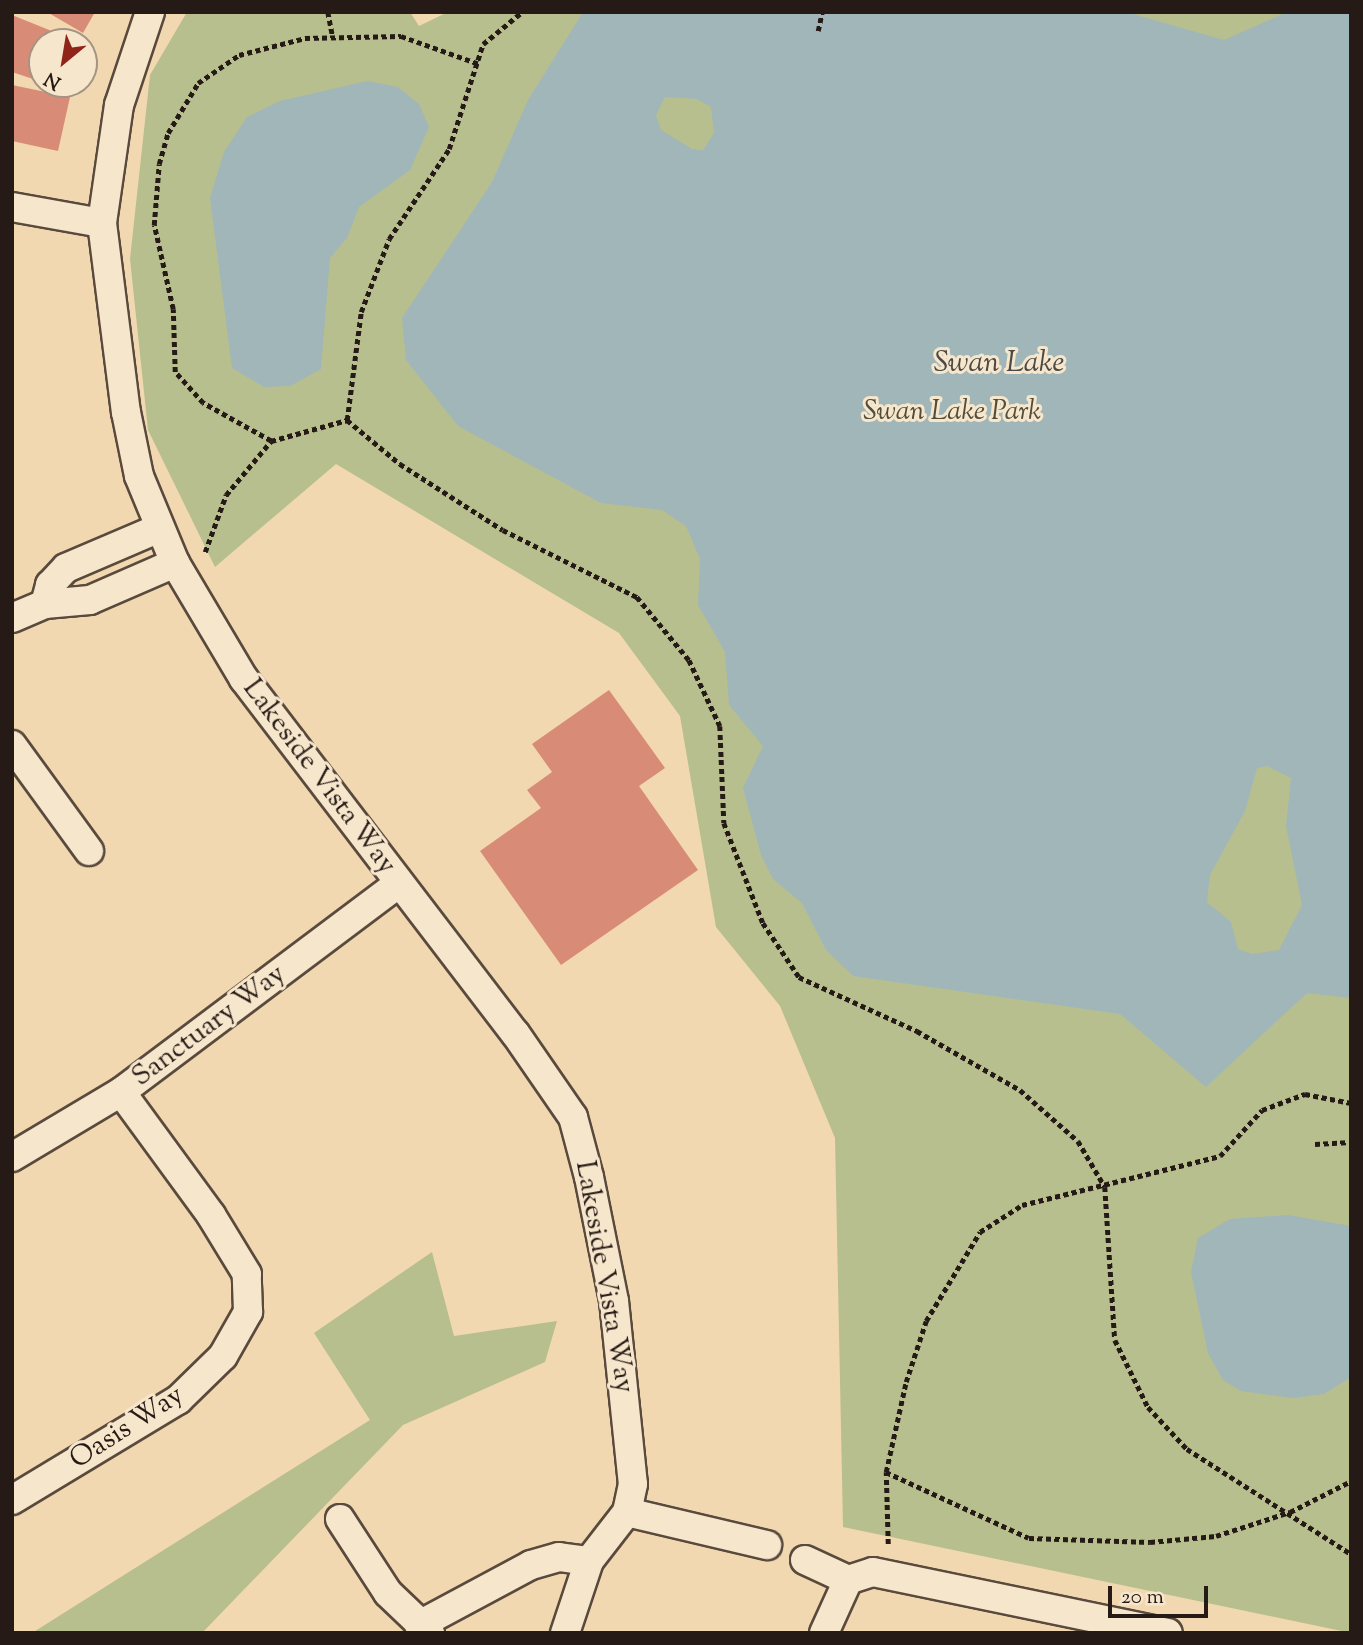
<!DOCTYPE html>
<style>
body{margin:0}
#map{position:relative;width:1363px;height:1645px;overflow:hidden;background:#f1d8b1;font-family:"Sorts Mill Goudy",serif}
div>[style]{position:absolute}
.green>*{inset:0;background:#b7bf8e}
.water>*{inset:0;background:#a1b6b8}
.building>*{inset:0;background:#d88c78}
.path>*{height:4.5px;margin-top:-2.25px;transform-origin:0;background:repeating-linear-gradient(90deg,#261a16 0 5px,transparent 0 8.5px)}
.roads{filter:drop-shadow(2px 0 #594a3d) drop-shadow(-2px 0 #594a3d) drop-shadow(0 2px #594a3d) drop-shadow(0 -2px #594a3d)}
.street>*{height:28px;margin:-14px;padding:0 14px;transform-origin:14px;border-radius:14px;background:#f6e6cc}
span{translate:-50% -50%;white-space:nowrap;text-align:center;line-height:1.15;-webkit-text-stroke:6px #f6e6cc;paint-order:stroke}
.park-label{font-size:28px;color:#524c3a;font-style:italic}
.street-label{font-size:28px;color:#261a16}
.water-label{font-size:30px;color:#4b4947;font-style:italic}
.frame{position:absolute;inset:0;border:14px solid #261a16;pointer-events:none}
.north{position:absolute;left:28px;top:28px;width:70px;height:70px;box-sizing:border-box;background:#f6e6cc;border:2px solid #a39483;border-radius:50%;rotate:210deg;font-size:19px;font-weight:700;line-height:28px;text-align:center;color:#261a16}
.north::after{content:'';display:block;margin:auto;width:24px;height:32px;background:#8f2418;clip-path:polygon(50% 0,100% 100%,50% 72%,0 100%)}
.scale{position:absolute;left:1108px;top:1586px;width:100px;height:32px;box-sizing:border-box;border:4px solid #261a16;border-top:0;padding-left:9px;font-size:21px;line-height:24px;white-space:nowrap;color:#261a16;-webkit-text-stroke:5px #f6e6cc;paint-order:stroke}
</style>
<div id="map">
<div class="green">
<div style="clip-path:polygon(187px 12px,410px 12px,419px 26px,448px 12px,1351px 12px,1351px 1633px,843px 1527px,835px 1138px,780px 1006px,716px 927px,680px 716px,619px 633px,336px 464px,215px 567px,148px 430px,130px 259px,150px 75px)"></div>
<div style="clip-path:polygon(432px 1252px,454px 1336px,557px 1321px,545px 1362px,403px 1425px,202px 1633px,32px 1633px,370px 1420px,314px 1333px)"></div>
</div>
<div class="water">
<div style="clip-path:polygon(evenodd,583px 12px,1126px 12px,1224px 40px,1287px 12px,1351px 12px,1351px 998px,1307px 993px,1206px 1087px,1120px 1014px,853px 976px,826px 950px,802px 903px,773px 879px,761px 855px,743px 788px,763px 746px,729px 705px,725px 652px,698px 605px,700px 559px,686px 526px,662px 510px,601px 503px,458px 426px,406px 360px,402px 318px,492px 182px,528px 100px,583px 12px,665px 97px,697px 99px,711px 107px,714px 133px,703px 150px,692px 149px,661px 130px,656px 115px,665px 97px,583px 12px,1267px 766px,1291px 778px,1286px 826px,1302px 905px,1279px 950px,1252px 954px,1238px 949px,1231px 922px,1207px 902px,1210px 875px,1245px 811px,1257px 768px,1267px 766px)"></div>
<div style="clip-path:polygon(367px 81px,398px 87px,419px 104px,429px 127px,410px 170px,359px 207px,347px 238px,330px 258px,321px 369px,290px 386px,264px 387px,232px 368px,210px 198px,224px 152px,247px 117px,280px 101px)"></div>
<div style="clip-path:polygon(1288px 1215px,1351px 1226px,1351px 1377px,1324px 1394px,1293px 1398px,1241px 1391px,1223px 1380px,1208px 1353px,1191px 1272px,1198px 1238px,1230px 1219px)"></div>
</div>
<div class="building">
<div style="clip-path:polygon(47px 12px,95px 12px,83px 33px)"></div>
<div style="clip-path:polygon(12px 15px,79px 42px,42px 42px,42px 82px,12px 72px)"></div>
<div style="clip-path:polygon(12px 85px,70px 97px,58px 151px,12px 141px)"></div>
<div style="clip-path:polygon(609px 690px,665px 768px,639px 786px,698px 870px,561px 965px,480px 851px,541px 808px,527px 790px,552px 772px,532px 744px)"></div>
</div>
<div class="path">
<div style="left:328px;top:12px;width:25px;rotate:79deg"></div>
<div style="left:818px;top:31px;width:19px;rotate:-78deg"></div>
<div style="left:347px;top:420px;width:109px;rotate:-82.6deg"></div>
<div style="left:361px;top:312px;width:78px;rotate:-69deg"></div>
<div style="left:389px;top:239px;width:108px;rotate:-56.3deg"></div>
<div style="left:449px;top:149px;width:110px;rotate:-72.1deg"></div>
<div style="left:483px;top:44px;width:50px;rotate:-39.4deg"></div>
<div style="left:271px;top:441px;width:78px;rotate:-150.8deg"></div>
<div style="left:203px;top:403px;width:42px;rotate:-132.1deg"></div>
<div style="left:175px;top:372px;width:63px;rotate:-91.8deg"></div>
<div style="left:173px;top:309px;width:86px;rotate:-102.7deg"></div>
<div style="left:154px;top:225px;width:61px;rotate:-85.3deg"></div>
<div style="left:159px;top:164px;width:32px;rotate:-74deg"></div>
<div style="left:168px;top:133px;width:58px;rotate:-59deg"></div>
<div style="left:198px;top:83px;width:50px;rotate:-34.3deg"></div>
<div style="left:239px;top:55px;width:68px;rotate:-14.4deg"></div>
<div style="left:305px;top:38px;width:96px;rotate:-1.2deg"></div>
<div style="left:401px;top:36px;width:83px;rotate:19.7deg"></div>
<div style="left:205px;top:552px;width:61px;rotate:-69.8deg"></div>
<div style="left:226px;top:495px;width:70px;rotate:-50.2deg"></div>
<div style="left:271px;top:441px;width:79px;rotate:-15.4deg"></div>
<div style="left:347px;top:420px;width:69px;rotate:39.7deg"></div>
<div style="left:400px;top:464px;width:122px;rotate:32.7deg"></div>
<div style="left:503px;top:530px;width:150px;rotate:26.6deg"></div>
<div style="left:637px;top:597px;width:82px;rotate:50.5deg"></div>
<div style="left:689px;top:660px;width:73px;rotate:64.8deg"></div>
<div style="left:720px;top:726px;width:97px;rotate:87.6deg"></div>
<div style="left:724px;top:823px;width:107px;rotate:68.7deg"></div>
<div style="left:763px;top:923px;width:65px;rotate:56.3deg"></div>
<div style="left:799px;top:977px;width:130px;rotate:24.6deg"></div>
<div style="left:917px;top:1031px;width:119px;rotate:29.8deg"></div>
<div style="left:1020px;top:1090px;width:77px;rotate:41.3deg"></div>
<div style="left:1078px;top:1141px;width:53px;rotate:59.6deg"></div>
<div style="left:1105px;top:1187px;width:153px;rotate:86.3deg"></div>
<div style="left:1115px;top:1340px;width:75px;rotate:63.8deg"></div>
<div style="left:1148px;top:1407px;width:57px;rotate:47.1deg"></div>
<div style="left:1187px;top:1449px;width:195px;rotate:32.6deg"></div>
<div style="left:1315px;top:1144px;width:36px;rotate:-3deg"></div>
<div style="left:886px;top:1472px;width:157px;rotate:24.8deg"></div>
<div style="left:1029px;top:1538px;width:121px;rotate:1.9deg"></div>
<div style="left:1150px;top:1542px;width:66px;rotate:-5.2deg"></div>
<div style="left:1216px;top:1536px;width:78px;rotate:-18deg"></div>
<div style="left:1290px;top:1512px;width:68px;rotate:-26.9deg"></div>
<div style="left:888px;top:1544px;width:72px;rotate:-91.6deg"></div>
<div style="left:886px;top:1472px;width:92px;rotate:-77.5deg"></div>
<div style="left:906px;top:1382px;width:64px;rotate:-71.8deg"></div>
<div style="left:926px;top:1321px;width:104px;rotate:-58.8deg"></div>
<div style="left:980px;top:1232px;width:50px;rotate:-32.7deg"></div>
<div style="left:1022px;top:1205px;width:204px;rotate:-13.9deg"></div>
<div style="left:1220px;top:1156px;width:62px;rotate:-47.6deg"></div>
<div style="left:1262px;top:1110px;width:46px;rotate:-20.4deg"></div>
<div style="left:1305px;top:1094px;width:47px;rotate:11.1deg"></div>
</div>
<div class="roads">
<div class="street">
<div style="left:150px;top:12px;width:98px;rotate:108.4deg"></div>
<div style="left:119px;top:105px;width:119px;rotate:98.2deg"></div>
<div style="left:102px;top:223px;width:191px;rotate:82.8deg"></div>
<div style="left:126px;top:412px;width:65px;rotate:78.5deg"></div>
<div style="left:139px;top:476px;width:94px;rotate:67.5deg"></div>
<div style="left:175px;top:563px;width:135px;rotate:59.3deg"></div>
<div style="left:244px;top:679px;width:446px;rotate:52.6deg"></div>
<div style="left:515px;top:1033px;width:102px;rotate:55.4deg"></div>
<div style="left:573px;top:1117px;width:62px;rotate:75.1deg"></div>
<div style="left:589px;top:1177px;width:126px;rotate:78.6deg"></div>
<div style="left:614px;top:1301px;width:184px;rotate:84.1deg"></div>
<div style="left:633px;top:1484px;width:29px;rotate:102deg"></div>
<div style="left:627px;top:1512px;width:62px;rotate:127.8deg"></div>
<div style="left:589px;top:1561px;width:76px;rotate:108.4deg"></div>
<div style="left:12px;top:207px;width:91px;rotate:10.1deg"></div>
<div style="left:45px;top:604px;width:20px;rotate:-75deg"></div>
<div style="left:50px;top:585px;width:23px;rotate:-47deg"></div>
<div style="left:66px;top:568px;width:102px;rotate:-23.1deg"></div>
<div style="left:12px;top:618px;width:36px;rotate:-23deg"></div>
<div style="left:45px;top:604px;width:45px;rotate:-5.1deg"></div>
<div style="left:90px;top:600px;width:93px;rotate:-23.5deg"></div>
<div style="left:12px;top:745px;width:131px;rotate:54deg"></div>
<div style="left:12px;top:1157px;width:127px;rotate:-30.8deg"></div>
<div style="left:121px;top:1092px;width:348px;rotate:-36.9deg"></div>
<div style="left:12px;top:1500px;width:194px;rotate:-31.1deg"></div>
<div style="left:178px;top:1400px;width:63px;rotate:-44.4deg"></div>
<div style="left:223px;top:1356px;width:51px;rotate:-60.4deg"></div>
<div style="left:248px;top:1312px;width:38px;rotate:-92deg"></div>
<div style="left:247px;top:1274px;width:69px;rotate:-121.4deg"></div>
<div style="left:211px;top:1215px;width:152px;rotate:-126.2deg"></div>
<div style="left:627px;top:1512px;width:144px;rotate:13.3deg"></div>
<div style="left:340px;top:1519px;width:88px;rotate:57deg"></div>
<div style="left:388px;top:1593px;width:58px;rotate:43.6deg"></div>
<div style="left:805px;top:1560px;width:47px;rotate:24.9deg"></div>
<div style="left:848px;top:1580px;width:26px;rotate:-18deg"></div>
<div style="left:873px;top:1572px;width:301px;rotate:11.7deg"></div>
<div style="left:419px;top:1625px;width:127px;rotate:-28.2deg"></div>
<div style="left:531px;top:1565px;width:29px;rotate:-16deg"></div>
<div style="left:559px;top:1557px;width:30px;rotate:8deg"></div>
<div style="left:824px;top:1633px;width:58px;rotate:-65.6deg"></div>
</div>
</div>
<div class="park-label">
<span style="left:952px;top:412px">Swan Lake Park</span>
</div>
<div class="street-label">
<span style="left:319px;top:777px;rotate:53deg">Lakeside Vista Way</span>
<span style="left:209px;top:1026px;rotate:-37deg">Sanctuary Way</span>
<span style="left:604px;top:1277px;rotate:80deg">Lakeside Vista Way</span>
<span style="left:127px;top:1428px;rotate:-33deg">Oasis Way</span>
</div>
<div class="water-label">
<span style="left:999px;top:364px">Swan Lake</span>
</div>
<div class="frame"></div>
<div class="north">N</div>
<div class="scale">20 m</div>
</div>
